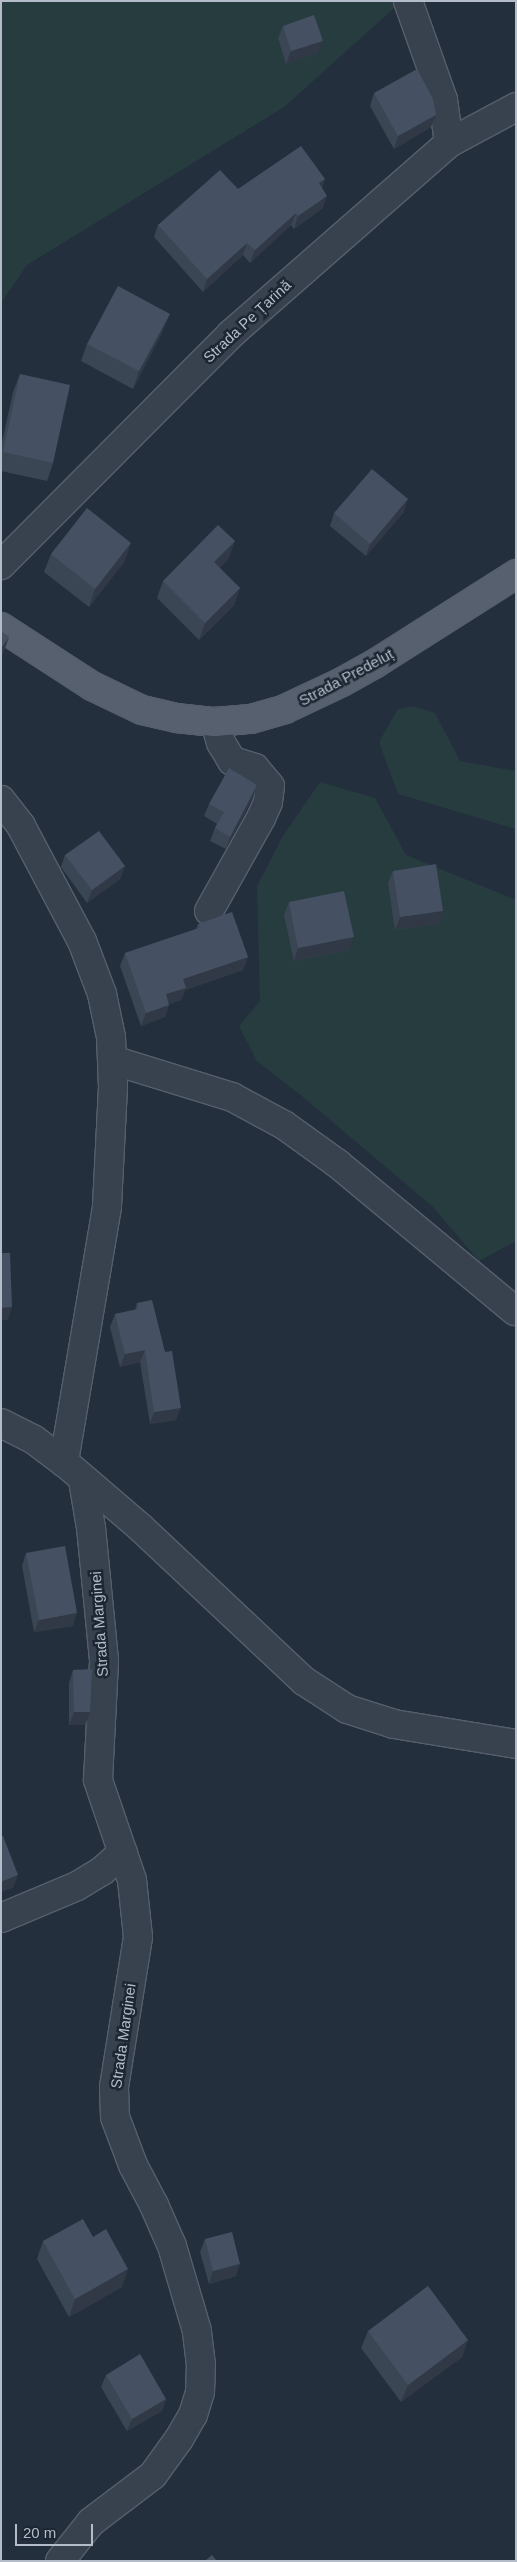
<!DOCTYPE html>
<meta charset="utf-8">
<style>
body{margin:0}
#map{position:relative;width:517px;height:2562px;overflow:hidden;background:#242f3e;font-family:Arial,sans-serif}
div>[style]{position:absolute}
.green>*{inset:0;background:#263c3f}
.roads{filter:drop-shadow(1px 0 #565f6c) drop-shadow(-1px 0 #565f6c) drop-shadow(0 1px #565f6c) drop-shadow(0 -1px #565f6c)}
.minor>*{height:28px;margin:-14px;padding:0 14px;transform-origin:14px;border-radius:14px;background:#38414e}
.major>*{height:28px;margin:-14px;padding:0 14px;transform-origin:14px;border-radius:14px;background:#56606e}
.wall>*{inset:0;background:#3b4654}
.shaded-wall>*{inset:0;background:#303945}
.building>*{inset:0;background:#455162}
span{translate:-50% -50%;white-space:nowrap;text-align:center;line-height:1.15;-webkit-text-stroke:5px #1d2633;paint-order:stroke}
.street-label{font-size:15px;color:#b4bcc9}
.frame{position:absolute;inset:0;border:2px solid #b4bcc9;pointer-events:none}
.scale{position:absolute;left:15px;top:2524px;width:78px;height:22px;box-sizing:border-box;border:2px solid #b4bcc9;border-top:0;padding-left:6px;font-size:15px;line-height:18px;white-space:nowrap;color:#b4bcc9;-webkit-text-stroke:4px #1d2633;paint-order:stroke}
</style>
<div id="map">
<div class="green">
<div style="clip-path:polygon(1px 1px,402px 1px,284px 107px,27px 265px,1px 303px)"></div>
<div style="clip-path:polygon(413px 706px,435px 713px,460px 761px,516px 771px,516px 829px,398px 794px,379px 742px,398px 709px)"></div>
<div style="clip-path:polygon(320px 782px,375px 798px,406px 855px,516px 900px,516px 1241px,479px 1261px,433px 1207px,303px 1097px,257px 1061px,239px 1026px,260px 1001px,257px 886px,283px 836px)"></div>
</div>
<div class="roads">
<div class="minor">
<div style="left:408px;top:1px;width:105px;rotate:70.5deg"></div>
<div style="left:443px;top:100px;width:43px;rotate:82.1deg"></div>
<div style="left:1px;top:565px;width:326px;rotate:-45.1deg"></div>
<div style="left:231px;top:334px;width:290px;rotate:-41.2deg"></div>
<div style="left:449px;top:143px;width:76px;rotate:-28.2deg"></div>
<div style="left:1px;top:800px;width:33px;rotate:52deg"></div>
<div style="left:21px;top:826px;width:130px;rotate:62.1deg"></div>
<div style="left:82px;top:941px;width:57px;rotate:69.3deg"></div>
<div style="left:102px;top:994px;width:44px;rotate:78.2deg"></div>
<div style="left:111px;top:1037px;width:50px;rotate:87.7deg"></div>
<div style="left:113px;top:1087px;width:120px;rotate:92.9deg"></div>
<div style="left:107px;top:1207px;width:259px;rotate:99.6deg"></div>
<div style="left:209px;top:911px;width:107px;rotate:-60.8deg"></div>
<div style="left:261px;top:818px;width:17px;rotate:-66deg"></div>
<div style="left:268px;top:802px;width:16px;rotate:-83deg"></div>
<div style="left:270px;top:786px;width:23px;rotate:-130deg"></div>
<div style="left:255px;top:768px;width:24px;rotate:-163deg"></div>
<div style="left:232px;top:761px;width:21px;rotate:-121deg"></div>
<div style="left:221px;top:743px;width:22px;rotate:-106deg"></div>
<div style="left:112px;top:1060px;width:126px;rotate:17.1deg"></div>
<div style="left:232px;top:1097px;width:59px;rotate:28.3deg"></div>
<div style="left:284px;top:1125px;width:67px;rotate:35.8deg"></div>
<div style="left:338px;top:1164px;width:230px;rotate:39.7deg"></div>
<div style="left:1px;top:1423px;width:36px;rotate:27deg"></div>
<div style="left:33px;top:1439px;width:39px;rotate:37deg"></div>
<div style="left:64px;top:1462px;width:101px;rotate:40.6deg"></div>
<div style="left:141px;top:1528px;width:224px;rotate:43.2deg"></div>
<div style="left:304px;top:1681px;width:51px;rotate:33.1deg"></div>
<div style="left:347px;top:1709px;width:49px;rotate:17.7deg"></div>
<div style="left:394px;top:1724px;width:124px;rotate:9.3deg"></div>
<div style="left:1px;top:1918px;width:82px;rotate:-22.8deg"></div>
<div style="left:77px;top:1886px;width:29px;rotate:-31deg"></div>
<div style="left:102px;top:1871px;width:28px;rotate:-42deg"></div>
<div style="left:60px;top:2561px;width:50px;rotate:-51.5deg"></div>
<div style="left:91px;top:2522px;width:78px;rotate:-37.2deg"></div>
<div style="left:153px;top:2475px;width:44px;rotate:-54.2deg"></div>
<div style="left:179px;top:2439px;width:28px;rotate:-60deg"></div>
<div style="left:193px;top:2415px;width:24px;rotate:-73deg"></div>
<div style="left:200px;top:2392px;width:27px;rotate:-88deg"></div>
<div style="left:201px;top:2365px;width:34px;rotate:-97deg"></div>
<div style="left:197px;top:2331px;width:89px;rotate:-106.4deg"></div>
<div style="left:172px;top:2246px;width:45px;rotate:-113.7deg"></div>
<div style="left:154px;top:2205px;width:45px;rotate:-117.7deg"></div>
<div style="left:133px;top:2165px;width:51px;rotate:-110.6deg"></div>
<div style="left:115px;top:2117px;width:30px;rotate:-92deg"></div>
<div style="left:114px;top:2087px;width:152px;rotate:-80.9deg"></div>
<div style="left:138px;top:1937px;width:57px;rotate:-96deg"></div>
<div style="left:132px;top:1880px;width:106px;rotate:-108.8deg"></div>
<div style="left:98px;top:1780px;width:120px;rotate:-87.1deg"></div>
<div style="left:104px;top:1660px;width:133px;rotate:-95.6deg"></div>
<div style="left:91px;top:1528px;width:49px;rotate:-99.5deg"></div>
</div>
<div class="major">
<div style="left:1px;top:627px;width:108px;rotate:33deg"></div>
<div style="left:92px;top:686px;width:55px;rotate:25.6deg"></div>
<div style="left:142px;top:710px;width:35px;rotate:13deg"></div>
<div style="left:176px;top:718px;width:39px;rotate:6deg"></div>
<div style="left:215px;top:722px;width:36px;rotate:-5deg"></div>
<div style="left:251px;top:719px;width:35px;rotate:-16deg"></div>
<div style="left:285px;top:709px;width:63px;rotate:-25.3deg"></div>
<div style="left:342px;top:682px;width:39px;rotate:-29deg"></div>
<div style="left:376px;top:663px;width:166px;rotate:-32.4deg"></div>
</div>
</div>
<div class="wall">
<div style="clip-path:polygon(283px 26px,318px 53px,286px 64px,278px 38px)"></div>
<div style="clip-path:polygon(374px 93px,431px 127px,394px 149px,370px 106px)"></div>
<div style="clip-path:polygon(325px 179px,322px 188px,323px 208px,294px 229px,291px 225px,250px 263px,243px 255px,203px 292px,154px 237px,158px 225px,238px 189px)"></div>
<div style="clip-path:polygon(163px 331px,133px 389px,81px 361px,87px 344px)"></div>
<div style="clip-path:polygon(20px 374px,53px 463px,47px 481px,1px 471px,1px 447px,13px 392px)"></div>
<div style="clip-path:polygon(404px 512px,366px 556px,330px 526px,334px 513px)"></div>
<div style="clip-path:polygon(235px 541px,228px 559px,219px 568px,240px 588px,234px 605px,199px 640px,157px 598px,163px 581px)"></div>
<div style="clip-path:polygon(51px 554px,125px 561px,89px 607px,44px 572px)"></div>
<div style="clip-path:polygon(257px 785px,253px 797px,226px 849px,210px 841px,215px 828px,217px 824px,204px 816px,209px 804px)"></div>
<div style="clip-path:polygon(65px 855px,125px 866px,120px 879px,87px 903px,61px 867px)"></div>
<div style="clip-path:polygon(393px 871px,439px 924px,395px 930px,388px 883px)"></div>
<div style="clip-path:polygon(289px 902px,349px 950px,294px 961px,284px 915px)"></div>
<div style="clip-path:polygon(198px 924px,248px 957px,243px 970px,185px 990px,181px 1000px,169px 1004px,165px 1017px,141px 1026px,120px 966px,125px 953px,196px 929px)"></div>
<div style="clip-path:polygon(137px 1303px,176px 1420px,150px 1424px,140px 1362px,120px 1367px,110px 1327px,115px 1314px,135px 1310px)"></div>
<div style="clip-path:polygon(26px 1553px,73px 1626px,34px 1632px,22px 1566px)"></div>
<div style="clip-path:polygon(73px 1670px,90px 1712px,85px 1725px,69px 1725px,69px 1683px)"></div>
<div style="clip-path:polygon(93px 2237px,122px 2287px,69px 2317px,37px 2259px,43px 2241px)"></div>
<div style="clip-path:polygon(205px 2239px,236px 2276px,209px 2284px,200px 2252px)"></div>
<div style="clip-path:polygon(368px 2331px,468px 2340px,462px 2357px,401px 2402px,361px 2348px)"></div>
<div style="clip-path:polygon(106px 2375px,166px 2399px,162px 2411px,127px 2431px,101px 2387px)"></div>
</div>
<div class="shaded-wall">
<div style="clip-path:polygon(323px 41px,318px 53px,286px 64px,291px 51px)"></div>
<div style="clip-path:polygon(436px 115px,431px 127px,394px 149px,398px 136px)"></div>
<div style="clip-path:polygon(325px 179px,320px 192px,319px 183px)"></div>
<div style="clip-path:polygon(327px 196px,323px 208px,294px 229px,298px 216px)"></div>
<div style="clip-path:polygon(296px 213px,291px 225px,250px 263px,255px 250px)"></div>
<div style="clip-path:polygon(247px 243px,243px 255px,203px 292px,207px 279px)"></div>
<div style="clip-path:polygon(170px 314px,163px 331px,133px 389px,139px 371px)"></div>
<div style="clip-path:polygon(408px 499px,404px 512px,366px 556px,370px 544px)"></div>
<div style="clip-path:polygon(235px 541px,228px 559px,207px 580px,214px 562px)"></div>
<div style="clip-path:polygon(131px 543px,125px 561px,89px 607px,95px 589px)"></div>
<div style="clip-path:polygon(240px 588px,234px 605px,199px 640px,205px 623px)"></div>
<div style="clip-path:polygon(9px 637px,3px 654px,1px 656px,1px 648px)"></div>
<div style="clip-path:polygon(257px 785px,253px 797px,226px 849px,230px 837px)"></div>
<div style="clip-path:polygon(125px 866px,120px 879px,87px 903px,92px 890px)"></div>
<div style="clip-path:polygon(443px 911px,439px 924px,395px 930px,400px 917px)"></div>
<div style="clip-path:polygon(354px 937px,349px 950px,294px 961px,298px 948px)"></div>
<div style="clip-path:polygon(248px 957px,243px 970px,185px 990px,181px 1000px,161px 1007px,166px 994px,183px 979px)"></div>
<div style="clip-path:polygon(169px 1005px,165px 1017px,141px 1026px,146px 1013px)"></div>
<div style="clip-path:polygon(12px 1307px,8px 1320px,1px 1320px,1px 1308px)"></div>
<div style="clip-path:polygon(145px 1350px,140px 1362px,120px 1367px,125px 1354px)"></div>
<div style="clip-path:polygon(181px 1408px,176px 1420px,150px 1424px,154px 1412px)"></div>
<div style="clip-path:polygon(77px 1613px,73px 1626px,34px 1632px,39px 1620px)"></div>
<div style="clip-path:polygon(74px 1712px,90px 1712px,85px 1725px,69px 1725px)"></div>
<div style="clip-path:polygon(18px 1875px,13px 1888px,1px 1892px,1px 1882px)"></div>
<div style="clip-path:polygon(240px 2264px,236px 2276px,209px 2284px,213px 2271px)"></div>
<div style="clip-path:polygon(128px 2269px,122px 2287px,69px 2317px,75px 2299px)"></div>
<div style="clip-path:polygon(468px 2340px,462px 2357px,401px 2402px,408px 2385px)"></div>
<div style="clip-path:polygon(166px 2399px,162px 2411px,127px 2431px,132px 2419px)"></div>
</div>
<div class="building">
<div style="clip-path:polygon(314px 15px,323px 41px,291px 51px,283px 26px)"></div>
<div style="clip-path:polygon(417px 69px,433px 99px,436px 115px,398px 136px,374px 93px)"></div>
<div style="clip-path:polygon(301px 146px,325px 179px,319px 183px,327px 196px,298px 216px,296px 213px,255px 250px,247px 243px,207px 279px,158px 225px,220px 170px,238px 189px)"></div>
<div style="clip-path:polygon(118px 286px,170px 314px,139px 371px,87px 344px)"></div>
<div style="clip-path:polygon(20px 374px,70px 385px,53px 463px,3px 452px)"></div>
<div style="clip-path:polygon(372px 469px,408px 499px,370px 544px,334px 513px)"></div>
<div style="clip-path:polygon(87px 508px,131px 543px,95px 589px,51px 554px)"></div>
<div style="clip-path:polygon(218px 525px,235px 541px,214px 562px,240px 588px,205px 623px,163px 581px)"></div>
<div style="clip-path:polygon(1px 631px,9px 637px,1px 648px)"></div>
<div style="clip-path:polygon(229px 768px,257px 785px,230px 837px,215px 828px,224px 812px,209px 804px)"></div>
<div style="clip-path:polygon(99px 831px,125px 866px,92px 890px,65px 855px)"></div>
<div style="clip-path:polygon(436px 864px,443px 911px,400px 917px,393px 871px)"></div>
<div style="clip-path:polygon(344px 891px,354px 937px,298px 948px,289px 902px)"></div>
<div style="clip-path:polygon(232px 912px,248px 957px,183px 979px,186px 988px,166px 994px,169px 1005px,146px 1013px,125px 953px,199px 928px,198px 924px)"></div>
<div style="clip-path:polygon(1px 1253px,10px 1253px,12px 1307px,1px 1308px)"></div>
<div style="clip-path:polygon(152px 1300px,165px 1352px,172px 1351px,181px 1408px,154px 1412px,145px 1350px,125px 1354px,115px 1314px,138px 1309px,137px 1303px)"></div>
<div style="clip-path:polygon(65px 1546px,77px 1613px,39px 1620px,26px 1553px)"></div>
<div style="clip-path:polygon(92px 1669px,90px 1712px,74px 1712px,73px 1670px)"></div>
<div style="clip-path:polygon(1px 1836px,3px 1836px,18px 1875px,1px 1882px)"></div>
<div style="clip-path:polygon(83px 2219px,93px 2237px,106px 2229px,128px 2269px,75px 2299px,43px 2241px)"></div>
<div style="clip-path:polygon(232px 2232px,240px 2264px,213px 2271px,205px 2239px)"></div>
<div style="clip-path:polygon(428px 2286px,468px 2340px,408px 2385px,368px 2331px)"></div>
<div style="clip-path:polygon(140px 2354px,166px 2399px,132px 2419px,106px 2375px)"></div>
<div style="clip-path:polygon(212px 2555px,217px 2561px,205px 2561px)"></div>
</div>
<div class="street-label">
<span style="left:247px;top:321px;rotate:-43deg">Strada Pe Țarină</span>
<span style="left:346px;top:677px;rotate:-28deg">Strada Predeluț</span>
<span style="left:99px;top:1624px;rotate:-94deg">Strada Marginei</span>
<span style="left:123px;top:2036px;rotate:-82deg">Strada Marginei</span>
</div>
<div class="frame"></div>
<div class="scale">20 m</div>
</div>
